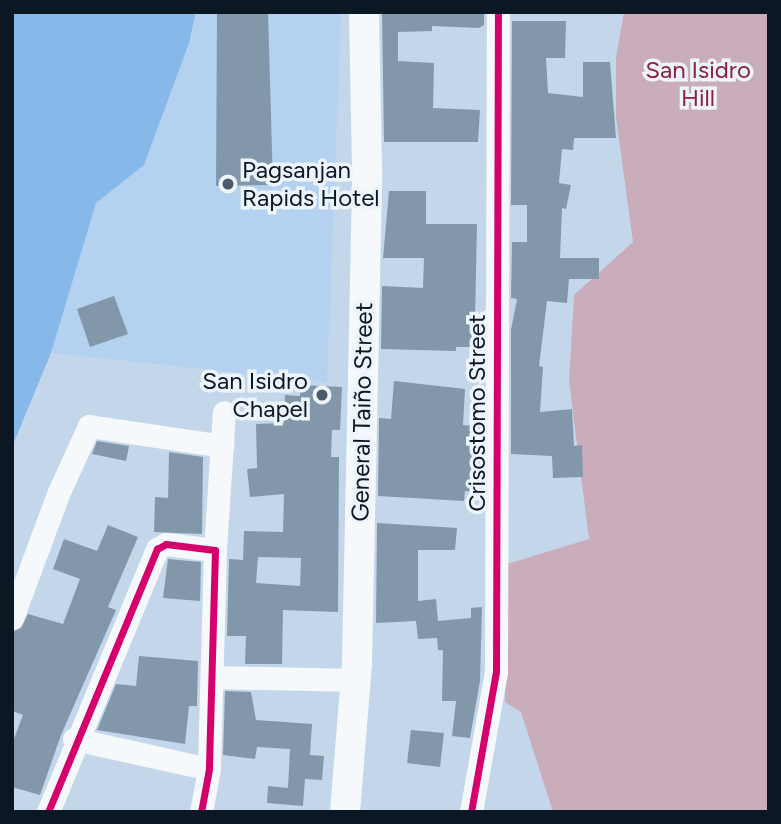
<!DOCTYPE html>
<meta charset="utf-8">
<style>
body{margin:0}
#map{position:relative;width:781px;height:824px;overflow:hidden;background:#c4d7ea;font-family:Figtree,sans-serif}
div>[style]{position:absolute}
.built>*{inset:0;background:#b4d2f0}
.green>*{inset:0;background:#caadbb}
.water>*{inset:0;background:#86b8e9}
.building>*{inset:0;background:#8297aa}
.minor>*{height:23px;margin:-11.5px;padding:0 11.5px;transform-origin:11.5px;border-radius:11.5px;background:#f6f9fc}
.major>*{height:30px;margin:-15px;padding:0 15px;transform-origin:15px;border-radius:15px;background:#f6f9fc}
.cycleway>*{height:7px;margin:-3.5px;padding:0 3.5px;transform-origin:3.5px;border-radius:3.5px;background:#d6006c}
.dots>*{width:19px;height:19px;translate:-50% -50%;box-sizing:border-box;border:4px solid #edf4fb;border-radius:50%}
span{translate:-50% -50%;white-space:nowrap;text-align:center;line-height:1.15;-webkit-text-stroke:7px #edf4fb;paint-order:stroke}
.park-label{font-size:24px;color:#8a203e}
.poi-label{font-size:24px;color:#0b1723}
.left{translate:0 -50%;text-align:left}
.right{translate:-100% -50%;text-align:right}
.street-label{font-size:24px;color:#0b1723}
.frame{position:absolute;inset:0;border:14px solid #0b1723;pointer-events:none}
</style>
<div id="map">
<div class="built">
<div style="clip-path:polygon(196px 12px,341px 12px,327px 382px,51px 353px,96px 203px,144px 165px,189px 43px)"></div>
</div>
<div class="green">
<div style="clip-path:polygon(624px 12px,769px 12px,769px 812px,553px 812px,521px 712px,505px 702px,507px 564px,589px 539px,569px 381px,574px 295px,633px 242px,616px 117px,616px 57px)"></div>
</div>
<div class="water">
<div style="clip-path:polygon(12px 12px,196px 12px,189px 43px,144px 165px,96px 203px,51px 353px,12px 447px)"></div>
</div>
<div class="building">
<div style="clip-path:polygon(217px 12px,268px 12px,273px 185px,216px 186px)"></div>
<div style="clip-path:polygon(382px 12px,484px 12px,484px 25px,479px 28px,432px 26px,432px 31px,398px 32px,398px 61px,434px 63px,433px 108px,480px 110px,478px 142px,384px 142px)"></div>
<div style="clip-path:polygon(512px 21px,566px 21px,565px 58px,546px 58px,548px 93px,583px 97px,583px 62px,610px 62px,616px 138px,574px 138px,573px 150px,562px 149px,559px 183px,571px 185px,566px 209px,562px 208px,560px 258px,599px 258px,599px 279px,569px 279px,567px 303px,547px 301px,539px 366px,543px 367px,540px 412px,572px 409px,574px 446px,582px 445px,583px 477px,553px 478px,552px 456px,511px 454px,511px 330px,517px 299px,511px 298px,512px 242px,527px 242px,527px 205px,511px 205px)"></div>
<div style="clip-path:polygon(389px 191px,426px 191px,426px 224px,477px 224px,475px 321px,482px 321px,482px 347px,456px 347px,456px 351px,381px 349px,382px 286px,423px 288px,424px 258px,383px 258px)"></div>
<div style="clip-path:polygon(114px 296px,128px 334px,90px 347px,77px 309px)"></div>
<div style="clip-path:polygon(394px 381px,465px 389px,463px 425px,483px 427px,483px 493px,465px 491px,464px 501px,378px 496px,379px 418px,391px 419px)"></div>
<div style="clip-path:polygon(evenodd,300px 385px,342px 387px,340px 430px,332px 430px,331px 457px,339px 457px,338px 612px,283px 610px,282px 664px,245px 664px,246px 636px,227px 636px,229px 559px,243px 560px,244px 531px,283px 532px,284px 494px,250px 497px,247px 469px,257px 468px,256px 424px,284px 423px,285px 395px,300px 396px,300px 385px,258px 557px,301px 558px,300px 586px,256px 583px,258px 557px)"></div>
<div style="clip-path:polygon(97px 441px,129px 446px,126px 461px,92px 454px)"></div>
<div style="clip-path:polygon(169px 452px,203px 457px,202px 534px,154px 532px,155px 497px,168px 498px)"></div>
<div style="clip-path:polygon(377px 523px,457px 528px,455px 550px,418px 550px,418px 601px,436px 599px,438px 621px,471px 618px,471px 608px,482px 607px,480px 681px,470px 738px,452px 736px,456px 701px,442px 701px,443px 650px,438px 650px,437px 638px,418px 639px,416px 621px,376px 623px)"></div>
<div style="clip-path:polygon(108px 525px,138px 537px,108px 607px,116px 610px,61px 735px,40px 795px,12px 787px,12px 744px,23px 715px,12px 711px,12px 632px,21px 628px,28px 614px,63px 624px,80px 579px,53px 569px,64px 539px,97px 551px)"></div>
<div style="clip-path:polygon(168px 559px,201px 562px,200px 601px,163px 598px)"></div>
<div style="clip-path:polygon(139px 656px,198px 661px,197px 706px,189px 706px,185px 744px,97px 730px,116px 684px,136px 686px)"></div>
<div style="clip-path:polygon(225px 691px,251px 692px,256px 720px,312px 724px,310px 755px,324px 756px,322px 780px,305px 779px,303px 806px,267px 803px,268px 786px,288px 788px,290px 749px,257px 747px,255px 759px,223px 755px)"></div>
<div style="clip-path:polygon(411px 730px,444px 733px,440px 767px,407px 763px)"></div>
</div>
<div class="minor">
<div style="left:215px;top:550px;width:138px;rotate:-86.3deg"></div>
<div style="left:12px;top:618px;width:132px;rotate:-69.6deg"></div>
<div style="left:58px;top:494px;width:75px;rotate:-65.5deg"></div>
<div style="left:89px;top:426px;width:135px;rotate:8.5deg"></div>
<div style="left:212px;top:677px;width:144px;rotate:1.2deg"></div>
<div style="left:74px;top:739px;width:138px;rotate:12.5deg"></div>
<div style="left:48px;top:812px;width:285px;rotate:-67.5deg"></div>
<div style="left:157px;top:549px;width:10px;rotate:-29deg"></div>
<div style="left:166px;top:544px;width:49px;rotate:7deg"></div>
<div style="left:215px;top:550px;width:219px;rotate:91.6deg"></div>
<div style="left:209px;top:769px;width:44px;rotate:100.5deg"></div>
<div style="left:471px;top:812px;width:142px;rotate:-79.9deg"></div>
<div style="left:496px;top:672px;width:660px;rotate:-89.83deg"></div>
</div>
<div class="major">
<div style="left:345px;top:812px;width:149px;rotate:-85.4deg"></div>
<div style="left:357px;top:663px;width:495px;rotate:-88.8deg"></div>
<div style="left:367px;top:168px;width:156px;rotate:-91.1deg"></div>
</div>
<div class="cycleway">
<div style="left:48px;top:812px;width:285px;rotate:-67.5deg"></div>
<div style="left:157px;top:549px;width:10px;rotate:-29deg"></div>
<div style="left:166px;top:544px;width:49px;rotate:7deg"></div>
<div style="left:215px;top:550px;width:219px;rotate:91.6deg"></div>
<div style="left:209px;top:769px;width:44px;rotate:100.5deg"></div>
<div style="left:471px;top:812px;width:142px;rotate:-79.9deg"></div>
<div style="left:496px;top:672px;width:660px;rotate:-89.83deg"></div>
</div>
<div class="dots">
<div style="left:228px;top:184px;background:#4c5a69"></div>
<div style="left:322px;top:395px;background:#4c5a69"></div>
</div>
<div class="park-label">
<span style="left:698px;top:84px">San Isidro<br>Hill</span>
</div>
<div class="poi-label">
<span class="left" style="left:242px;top:184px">Pagsanjan<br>Rapids Hotel</span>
<span class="right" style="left:308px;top:395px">San Isidro<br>Chapel</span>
</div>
<div class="street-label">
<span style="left:362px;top:412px;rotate:-89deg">General Taiño Street</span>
<span style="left:477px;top:413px;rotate:-90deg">Crisostomo Street</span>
</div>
<div class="frame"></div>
</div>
